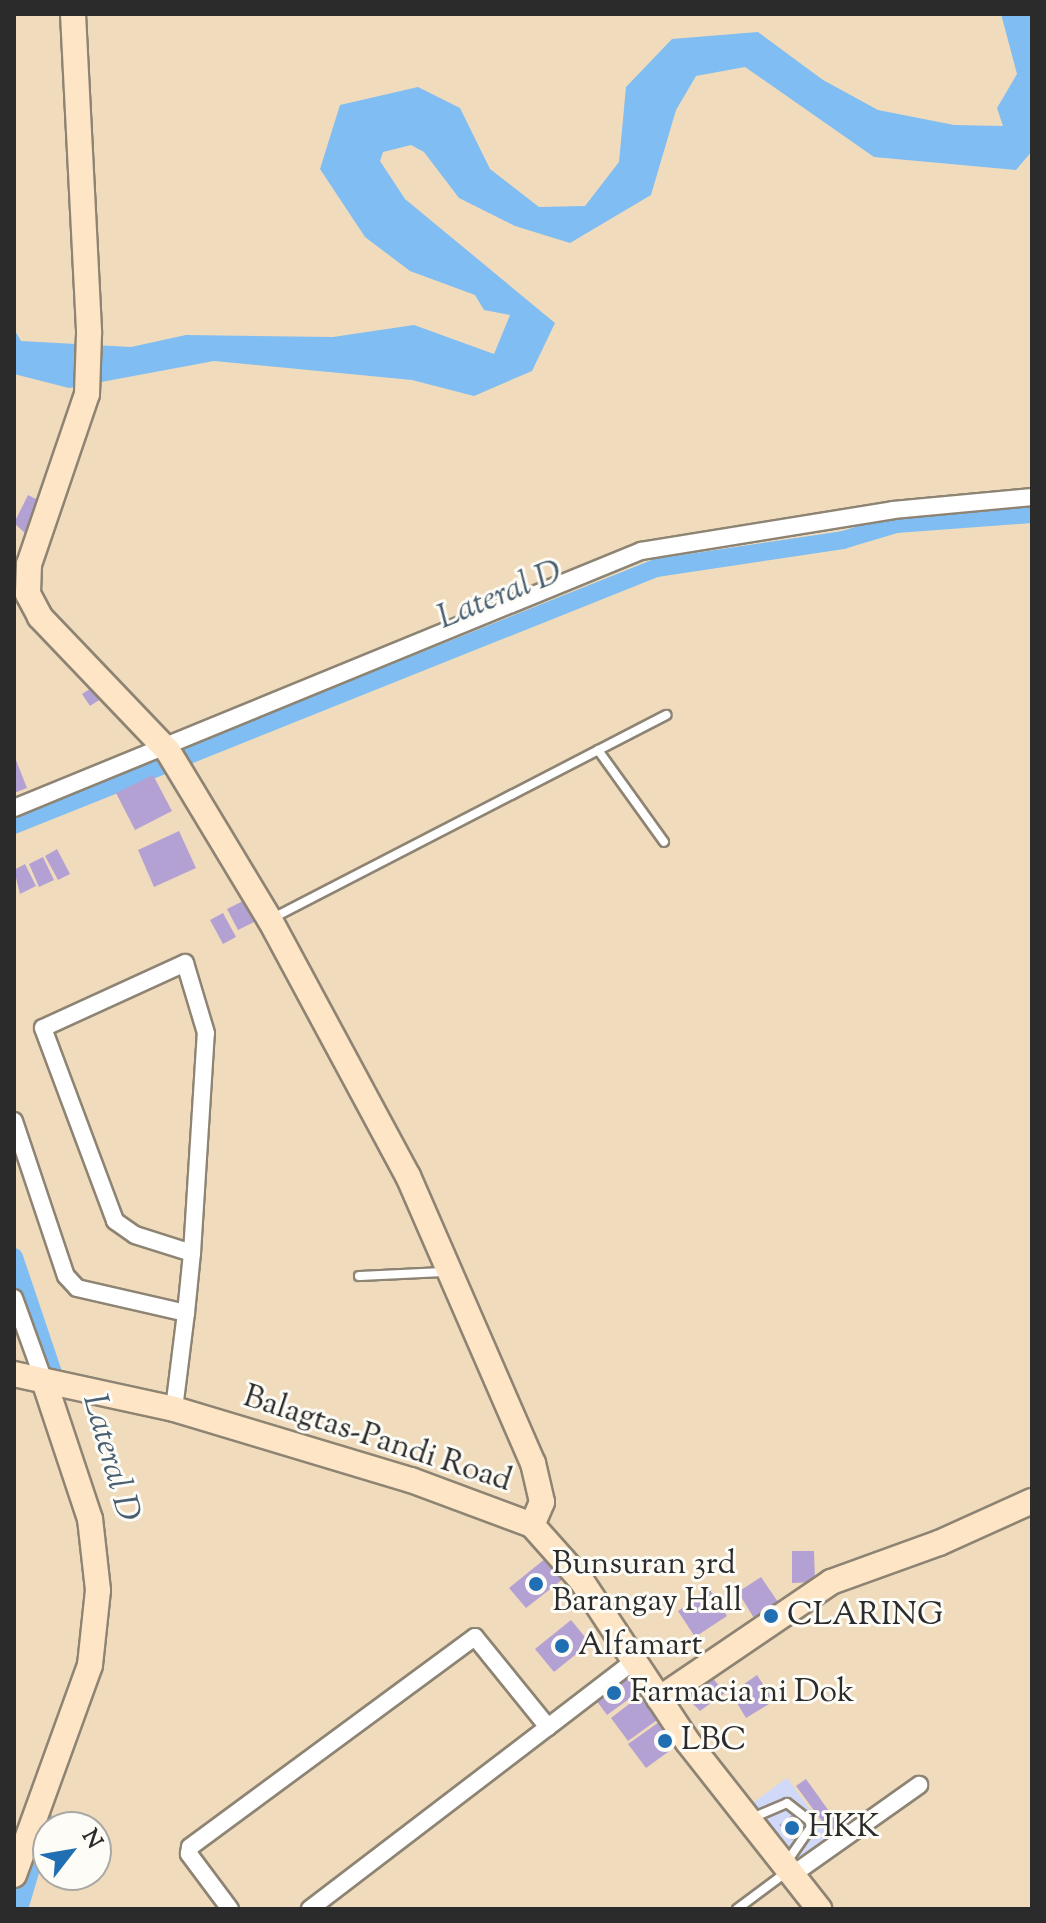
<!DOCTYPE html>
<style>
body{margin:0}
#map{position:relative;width:1046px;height:1923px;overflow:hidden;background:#f0dcbc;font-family:"Sorts Mill Goudy",serif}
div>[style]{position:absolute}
.built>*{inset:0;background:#d1d9f9}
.water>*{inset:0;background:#7fbdf2}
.canal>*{height:18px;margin:-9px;padding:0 9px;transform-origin:9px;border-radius:9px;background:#7fbdf2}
.building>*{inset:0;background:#b4a1d3}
.roads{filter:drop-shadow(2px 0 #8e8474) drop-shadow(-2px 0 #8e8474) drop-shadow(0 2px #8e8474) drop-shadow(0 -2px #8e8474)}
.lane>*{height:8px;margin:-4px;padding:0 4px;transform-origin:4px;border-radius:4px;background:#fff}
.street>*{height:16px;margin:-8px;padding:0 8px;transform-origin:8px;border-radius:8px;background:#fff}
.secondary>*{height:24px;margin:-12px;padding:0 12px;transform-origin:12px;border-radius:12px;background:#fee5c5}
.dots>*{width:22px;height:22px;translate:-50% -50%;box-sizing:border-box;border:4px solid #fdfcf7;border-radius:50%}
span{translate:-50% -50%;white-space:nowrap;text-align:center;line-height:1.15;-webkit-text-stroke:6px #fdfcf7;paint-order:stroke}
.street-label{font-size:32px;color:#2b2b2b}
.poi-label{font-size:32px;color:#2b2b2b}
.left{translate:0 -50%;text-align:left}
.water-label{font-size:34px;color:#485e71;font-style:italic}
.frame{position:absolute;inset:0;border:16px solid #2b2b2b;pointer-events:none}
.north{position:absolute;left:32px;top:1811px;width:80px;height:80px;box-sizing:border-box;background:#fdfcf7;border:2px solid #a9a8a5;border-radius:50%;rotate:59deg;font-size:22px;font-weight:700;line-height:32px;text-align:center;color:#2b2b2b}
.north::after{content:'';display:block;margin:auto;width:28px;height:36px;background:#1f6fb2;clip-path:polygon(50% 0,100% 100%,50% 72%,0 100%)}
</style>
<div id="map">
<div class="built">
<div style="clip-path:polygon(787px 1778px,829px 1835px,792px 1865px,747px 1807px)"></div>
</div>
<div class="water">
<div style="clip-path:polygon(1001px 14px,1032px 14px,1032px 151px,1016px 170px,874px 157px,745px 67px,696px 76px,676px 110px,651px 195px,570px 243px,515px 226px,459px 198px,424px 152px,411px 145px,383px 152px,380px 161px,405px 199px,555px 323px,532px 371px,474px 396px,412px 380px,214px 361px,69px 388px,14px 374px,14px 329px,21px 341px,131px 347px,186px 335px,333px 337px,414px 325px,494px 354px,510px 315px,484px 310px,475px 295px,410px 271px,365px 237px,320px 169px,340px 105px,418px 87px,460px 108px,490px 169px,539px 207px,585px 206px,619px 162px,626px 87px,672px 39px,758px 32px,823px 80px,878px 110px,954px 125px,1003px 126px,997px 108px,1017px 74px)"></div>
</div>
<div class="canal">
<div style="left:14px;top:825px;width:692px;rotate:-21.82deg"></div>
<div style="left:656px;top:568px;width:189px;rotate:-8.5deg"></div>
<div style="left:843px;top:540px;width:55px;rotate:-16.8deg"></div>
<div style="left:896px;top:524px;width:136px;rotate:-4.2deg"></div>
<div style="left:14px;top:1257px;width:141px;rotate:71.4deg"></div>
<div style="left:19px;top:1909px;width:92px;rotate:-73.5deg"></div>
</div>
<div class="building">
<div style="clip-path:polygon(28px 495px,42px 502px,26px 534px,14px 523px)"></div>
<div style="clip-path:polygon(99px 683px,107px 695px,90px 706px,82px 694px)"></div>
<div style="clip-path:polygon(14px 755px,27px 788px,14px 793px)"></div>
<div style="clip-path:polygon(153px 775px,172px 811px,135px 830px,116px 793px)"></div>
<div style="clip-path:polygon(179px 831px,196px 868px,154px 887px,138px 850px)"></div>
<div style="clip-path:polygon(57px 849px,70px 874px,58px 880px,45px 856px)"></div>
<div style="clip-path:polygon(43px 857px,54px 880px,39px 887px,29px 864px)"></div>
<div style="clip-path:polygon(25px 864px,36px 886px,20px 894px,14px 870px)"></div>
<div style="clip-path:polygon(249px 898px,260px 919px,238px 930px,227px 909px)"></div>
<div style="clip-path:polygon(223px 913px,236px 937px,223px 944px,210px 920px)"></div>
<div style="clip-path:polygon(792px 1551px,814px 1551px,815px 1582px,792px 1583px)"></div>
<div style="clip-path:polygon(546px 1558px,563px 1579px,526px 1608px,509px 1588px)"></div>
<div style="clip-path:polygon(761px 1577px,778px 1602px,754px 1618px,738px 1592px)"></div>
<div style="clip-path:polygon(710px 1590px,727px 1616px,695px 1637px,678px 1611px)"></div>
<div style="clip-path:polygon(571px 1620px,590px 1643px,554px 1672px,535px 1649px)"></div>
<div style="clip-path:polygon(633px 1673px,644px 1688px,607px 1715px,596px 1700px)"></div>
<div style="clip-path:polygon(757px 1675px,774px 1701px,746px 1718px,731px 1693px)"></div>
<div style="clip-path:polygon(712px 1677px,725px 1693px,700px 1711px,687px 1698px)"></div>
<div style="clip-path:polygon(646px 1691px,664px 1715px,628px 1741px,611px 1718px)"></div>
<div style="clip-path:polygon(662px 1720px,679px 1744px,646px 1768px,628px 1744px)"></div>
<div style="clip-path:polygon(806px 1779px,839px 1825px,830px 1832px,796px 1786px)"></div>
<div style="clip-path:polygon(792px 1815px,804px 1830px,792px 1840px,779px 1825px)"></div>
</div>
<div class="roads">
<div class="lane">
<div style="left:598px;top:750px;width:113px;rotate:54.3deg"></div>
<div style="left:271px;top:919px;width:445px;rotate:-27.3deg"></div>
<div style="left:359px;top:1276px;width:85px;rotate:-2.7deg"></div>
<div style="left:752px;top:1818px;width:38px;rotate:-23deg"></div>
<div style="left:787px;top:1803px;width:28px;rotate:38deg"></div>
<div style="left:809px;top:1820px;width:7px;rotate:74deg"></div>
<div style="left:811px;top:1827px;width:44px;rotate:124.8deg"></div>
<div style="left:737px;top:1909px;width:64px;rotate:-36.7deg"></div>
</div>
<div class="street">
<div style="left:14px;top:808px;width:678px;rotate:-22.29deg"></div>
<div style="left:641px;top:551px;width:255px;rotate:-9.2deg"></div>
<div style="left:893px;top:510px;width:140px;rotate:-5.3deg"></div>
<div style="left:14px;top:1121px;width:163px;rotate:71.5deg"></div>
<div style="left:66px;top:1276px;width:16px;rotate:47deg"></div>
<div style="left:77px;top:1288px;width:112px;rotate:12.9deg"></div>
<div style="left:186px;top:1313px;width:60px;rotate:-84.3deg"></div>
<div style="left:192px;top:1253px;width:220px;rotate:-86.4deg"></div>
<div style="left:206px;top:1033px;width:73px;rotate:-106.7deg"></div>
<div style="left:185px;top:963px;width:156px;rotate:155.4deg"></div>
<div style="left:43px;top:1028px;width:206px;rotate:69.5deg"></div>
<div style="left:115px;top:1221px;width:24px;rotate:35deg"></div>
<div style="left:135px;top:1235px;width:60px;rotate:17.5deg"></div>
<div style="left:14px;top:1298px;width:88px;rotate:70.1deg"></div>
<div style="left:174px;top:1409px;width:97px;rotate:-82.9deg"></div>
<div style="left:548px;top:1727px;width:108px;rotate:-37.5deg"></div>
<div style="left:792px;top:1875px;width:156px;rotate:-35.3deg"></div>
<div style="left:230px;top:1909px;width:69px;rotate:-126.7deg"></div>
<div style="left:189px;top:1854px;width:7px;rotate:-82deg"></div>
<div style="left:190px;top:1847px;width:354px;rotate:-36.4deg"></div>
<div style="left:475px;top:1637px;width:116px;rotate:51deg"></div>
<div style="left:548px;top:1727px;width:300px;rotate:142.6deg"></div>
</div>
<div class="secondary">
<div style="left:73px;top:14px;width:320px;rotate:87.1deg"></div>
<div style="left:89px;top:334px;width:60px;rotate:91.9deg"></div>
<div style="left:87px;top:394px;width:180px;rotate:108.8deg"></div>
<div style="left:29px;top:564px;width:30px;rotate:92deg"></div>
<div style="left:28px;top:594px;width:26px;rotate:62deg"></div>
<div style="left:40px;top:617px;width:185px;rotate:46.3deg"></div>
<div style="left:168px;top:751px;width:197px;rotate:58.9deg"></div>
<div style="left:270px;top:920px;width:291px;rotate:61.7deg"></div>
<div style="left:408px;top:1176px;width:313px;rotate:66.5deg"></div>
<div style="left:533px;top:1463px;width:40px;rotate:77deg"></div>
<div style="left:542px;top:1502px;width:25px;rotate:113deg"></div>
<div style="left:14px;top:1374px;width:164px;rotate:12.3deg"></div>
<div style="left:174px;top:1409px;width:247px;rotate:16.7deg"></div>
<div style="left:411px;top:1480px;width:129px;rotate:20.4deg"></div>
<div style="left:532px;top:1525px;width:74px;rotate:48.3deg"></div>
<div style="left:581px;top:1580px;width:193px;rotate:56.6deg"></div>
<div style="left:687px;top:1741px;width:214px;rotate:51.8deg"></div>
<div style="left:659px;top:1699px;width:208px;rotate:-34.2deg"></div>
<div style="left:831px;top:1582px;width:115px;rotate:-19.9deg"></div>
<div style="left:939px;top:1543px;width:102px;rotate:-24.3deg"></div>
<div style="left:14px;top:1875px;width:223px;rotate:-70.1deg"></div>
<div style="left:90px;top:1665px;width:75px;rotate:-83.9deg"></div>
<div style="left:98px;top:1590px;width:71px;rotate:-96.4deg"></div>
<div style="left:90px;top:1519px;width:145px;rotate:-108.4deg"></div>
</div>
</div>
<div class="dots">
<div style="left:536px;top:1584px;background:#1f6fb2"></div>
<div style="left:771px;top:1616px;background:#1f6fb2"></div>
<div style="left:562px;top:1646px;background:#1f6fb2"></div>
<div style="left:614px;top:1693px;background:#1f6fb2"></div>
<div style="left:665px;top:1741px;background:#1f6fb2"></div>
<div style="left:792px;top:1828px;background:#1f6fb2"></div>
</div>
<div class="street-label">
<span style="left:377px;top:1440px;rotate:18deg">Balagtas-Pandi Road</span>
</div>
<div class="poi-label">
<span class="left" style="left:552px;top:1584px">Bunsuran 3rd<br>Barangay Hall</span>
<span class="left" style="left:787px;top:1616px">CLARING</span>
<span class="left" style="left:578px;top:1646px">Alfamart</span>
<span class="left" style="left:630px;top:1693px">Farmacia ni Dok</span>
<span class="left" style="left:681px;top:1741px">LBC</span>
<span class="left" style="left:808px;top:1828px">HKK</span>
</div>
<div class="water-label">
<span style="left:500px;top:596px;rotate:-22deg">Lateral D</span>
<span style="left:110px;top:1458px;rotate:74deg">Lateral D</span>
</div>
<div class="frame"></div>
<div class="north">N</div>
</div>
